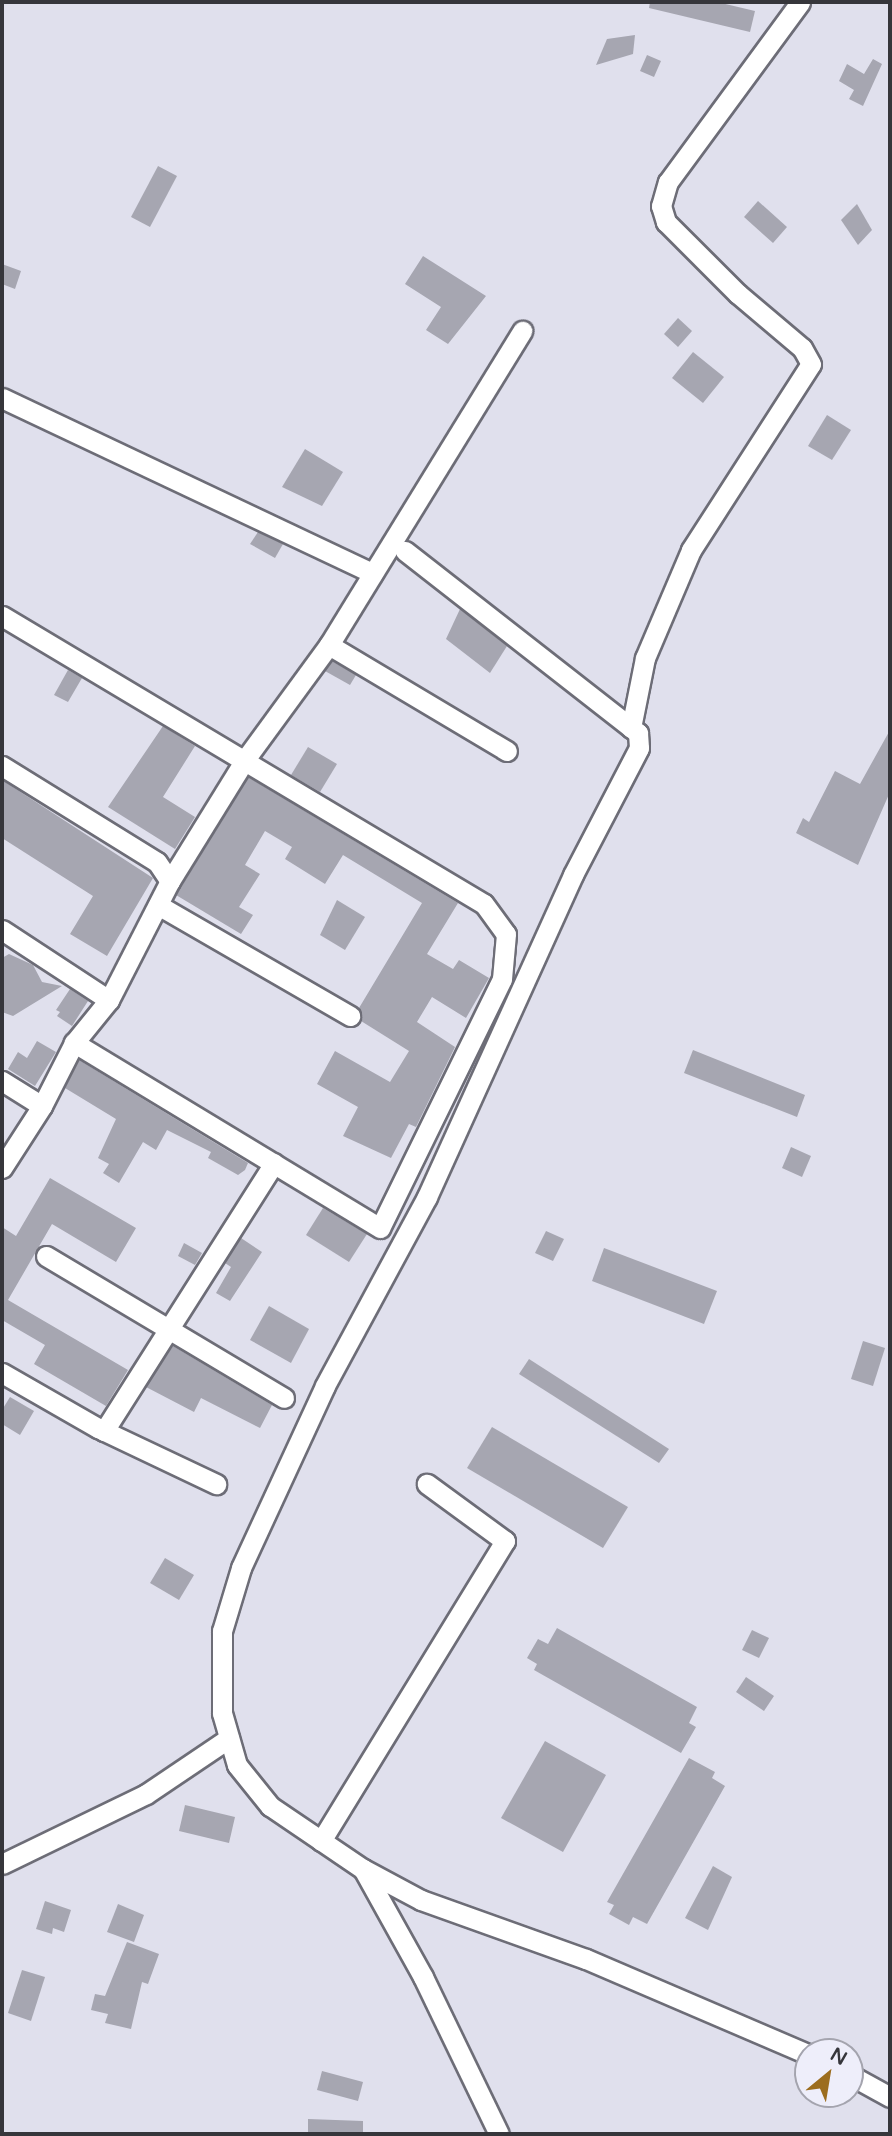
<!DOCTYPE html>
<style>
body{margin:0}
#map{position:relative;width:892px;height:2136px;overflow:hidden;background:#e0e0ed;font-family:"Varela Round",sans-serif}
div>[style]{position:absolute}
.building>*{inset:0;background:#a6a6b1}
.roads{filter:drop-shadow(2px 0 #6d6d77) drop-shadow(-2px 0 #6d6d77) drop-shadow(0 2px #6d6d77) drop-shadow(0 -2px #6d6d77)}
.minor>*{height:19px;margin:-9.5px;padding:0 9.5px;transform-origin:9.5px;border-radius:9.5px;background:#fff}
span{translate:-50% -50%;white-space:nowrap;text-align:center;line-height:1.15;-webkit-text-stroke:5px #eeeefa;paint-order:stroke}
.frame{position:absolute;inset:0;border:4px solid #36363b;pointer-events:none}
.north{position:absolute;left:794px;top:2038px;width:70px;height:70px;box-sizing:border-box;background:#eeeefa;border:2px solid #a4a4ae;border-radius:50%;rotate:30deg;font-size:19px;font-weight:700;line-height:28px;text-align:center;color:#36363b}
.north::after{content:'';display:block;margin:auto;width:24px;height:32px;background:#9c6d1e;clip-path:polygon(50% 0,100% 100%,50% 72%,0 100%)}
</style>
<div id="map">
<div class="building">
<div style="clip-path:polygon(650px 2px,717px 2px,755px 11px,750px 32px,649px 8px)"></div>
<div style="clip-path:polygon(635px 35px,633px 54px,596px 65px,607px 39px)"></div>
<div style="clip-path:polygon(647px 55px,661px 61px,654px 77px,640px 71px)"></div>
<div style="clip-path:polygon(873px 59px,882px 64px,863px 106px,849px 99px,854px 90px,839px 81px,847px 64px,864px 74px)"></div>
<div style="clip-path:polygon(158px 166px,177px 176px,150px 227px,131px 217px)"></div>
<div style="clip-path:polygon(758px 201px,787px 227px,773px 243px,744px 217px)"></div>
<div style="clip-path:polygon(857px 204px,872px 230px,858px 245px,841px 220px)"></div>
<div style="clip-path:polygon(423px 256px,486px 296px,448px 344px,426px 330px,441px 307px,405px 284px)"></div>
<div style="clip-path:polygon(2px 264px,21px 271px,15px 289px,2px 284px)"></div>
<div style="clip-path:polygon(678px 318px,692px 331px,678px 347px,664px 334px)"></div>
<div style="clip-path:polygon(693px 352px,724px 377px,703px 403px,672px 378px)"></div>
<div style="clip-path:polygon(827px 415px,851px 430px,832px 460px,808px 446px)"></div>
<div style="clip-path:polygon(305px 449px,343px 472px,322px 506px,282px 487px)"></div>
<div style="clip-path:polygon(258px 532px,283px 544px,275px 558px,250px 544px)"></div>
<div style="clip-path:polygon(460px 609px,507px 646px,490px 673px,446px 639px)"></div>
<div style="clip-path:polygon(332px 661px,356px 675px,350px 685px,325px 671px)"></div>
<div style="clip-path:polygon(68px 670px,82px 678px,68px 702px,54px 695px)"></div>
<div style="clip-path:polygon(163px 726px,195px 746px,163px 797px,195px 817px,175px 849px,108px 807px)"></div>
<div style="clip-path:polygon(890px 730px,890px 792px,858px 865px,796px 833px,803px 818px,809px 822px,835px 771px,860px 784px)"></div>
<div style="clip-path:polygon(308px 747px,337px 764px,320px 792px,291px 775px)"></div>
<div style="clip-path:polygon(248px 777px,458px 903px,427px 954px,453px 969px,459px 960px,489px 978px,466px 1018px,432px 997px,417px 1022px,455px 1047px,416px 1127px,409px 1124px,391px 1158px,343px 1136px,358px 1107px,317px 1084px,335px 1051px,390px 1082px,409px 1051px,361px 1021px,359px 1008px,422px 903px,343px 855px,325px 884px,285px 859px,292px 847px,265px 831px,245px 865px,260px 874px,239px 907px,253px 915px,241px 934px,176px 895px)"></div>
<div style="clip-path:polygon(2px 780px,153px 878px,107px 956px,70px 934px,93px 896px,2px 838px)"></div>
<div style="clip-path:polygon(337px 900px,365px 917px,345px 950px,320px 935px)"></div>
<div style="clip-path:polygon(9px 954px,33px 965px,42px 982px,62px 986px,13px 1016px,2px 1012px,2px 958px)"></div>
<div style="clip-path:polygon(70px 989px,88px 1001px,72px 1026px,57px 1016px,60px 1012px,56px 1010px)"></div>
<div style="clip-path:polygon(37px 1041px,56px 1052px,35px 1086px,8px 1069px,18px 1052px,27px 1058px)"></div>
<div style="clip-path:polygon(693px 1050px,805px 1095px,797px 1117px,684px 1073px)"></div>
<div style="clip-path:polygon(79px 1060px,248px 1163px,245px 1170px,238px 1175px,208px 1158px,211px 1152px,167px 1130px,156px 1150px,143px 1142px,119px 1183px,103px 1173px,109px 1164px,98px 1158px,116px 1119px,65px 1088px)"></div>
<div style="clip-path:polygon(791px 1147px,811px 1156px,802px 1177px,782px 1168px)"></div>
<div style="clip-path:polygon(50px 1178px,136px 1228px,116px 1262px,52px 1224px,8px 1300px,128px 1370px,106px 1406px,34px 1364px,45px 1345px,2px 1320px,2px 1227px,16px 1236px)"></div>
<div style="clip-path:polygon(323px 1208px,367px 1234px,349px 1262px,306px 1235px)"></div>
<div style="clip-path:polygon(546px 1231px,564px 1239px,553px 1261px,535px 1253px)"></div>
<div style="clip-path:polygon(241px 1238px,262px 1252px,230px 1301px,216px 1293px,231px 1267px,225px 1263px)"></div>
<div style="clip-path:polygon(184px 1243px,202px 1253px,195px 1265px,178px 1256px)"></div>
<div style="clip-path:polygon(604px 1248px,717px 1291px,704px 1324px,592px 1281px)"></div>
<div style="clip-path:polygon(269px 1306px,309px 1329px,291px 1363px,250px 1340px)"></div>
<div style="clip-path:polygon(863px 1341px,885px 1348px,873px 1386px,851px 1379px)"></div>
<div style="clip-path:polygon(173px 1346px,272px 1405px,260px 1428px,201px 1398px,194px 1412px,146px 1387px)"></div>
<div style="clip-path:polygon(529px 1359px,669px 1449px,659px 1463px,519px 1374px)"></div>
<div style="clip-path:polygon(10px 1397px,34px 1411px,20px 1435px,2px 1424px,2px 1410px)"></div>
<div style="clip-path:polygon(492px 1427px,628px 1507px,603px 1548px,467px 1468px)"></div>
<div style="clip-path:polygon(165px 1558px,194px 1575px,179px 1600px,150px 1583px)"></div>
<div style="clip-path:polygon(557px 1628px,697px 1707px,689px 1723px,696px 1727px,681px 1753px,534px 1670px,537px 1664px,527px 1658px,538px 1639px,548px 1644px)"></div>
<div style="clip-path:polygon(752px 1630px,769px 1638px,759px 1658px,742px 1650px)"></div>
<div style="clip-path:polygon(746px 1677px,774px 1696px,764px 1711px,736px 1692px)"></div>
<div style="clip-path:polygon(545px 1741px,606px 1775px,563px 1852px,501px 1818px)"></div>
<div style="clip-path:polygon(689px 1758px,715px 1772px,712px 1778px,725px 1786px,647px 1924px,633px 1917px,629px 1925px,609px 1914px,614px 1905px,607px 1902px)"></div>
<div style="clip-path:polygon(185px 1805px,235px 1817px,229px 1843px,179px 1831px)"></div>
<div style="clip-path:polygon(713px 1866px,732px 1877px,708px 1930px,685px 1918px)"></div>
<div style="clip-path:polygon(45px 1901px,71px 1910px,64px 1932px,53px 1928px,52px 1934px,36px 1929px)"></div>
<div style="clip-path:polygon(118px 1904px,144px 1915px,134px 1942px,107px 1932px)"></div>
<div style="clip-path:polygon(127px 1942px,159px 1954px,148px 1984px,142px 1982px,131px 2029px,105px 2023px,108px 2014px,91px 2010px,95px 1994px,105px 1996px)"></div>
<div style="clip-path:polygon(22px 1970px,45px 1977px,31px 2021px,8px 2013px)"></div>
<div style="clip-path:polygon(322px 2071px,363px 2082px,358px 2101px,317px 2090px)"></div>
<div style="clip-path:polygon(308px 2119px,363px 2121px,363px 2134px,308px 2134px)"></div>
</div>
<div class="roads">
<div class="minor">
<div style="left:2px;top:398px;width:410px;rotate:25.3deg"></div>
<div style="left:405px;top:551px;width:296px;rotate:38deg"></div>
<div style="left:638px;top:733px;width:15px;rotate:86deg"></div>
<div style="left:639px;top:748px;width:143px;rotate:117.5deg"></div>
<div style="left:573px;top:875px;width:354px;rotate:114.4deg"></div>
<div style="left:427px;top:1197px;width:215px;rotate:118.4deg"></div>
<div style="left:325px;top:1386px;width:200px;rotate:114.8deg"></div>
<div style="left:241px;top:1568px;width:66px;rotate:106.8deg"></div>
<div style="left:222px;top:1631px;width:82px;rotate:90deg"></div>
<div style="left:222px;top:1713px;width:54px;rotate:73.9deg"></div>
<div style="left:237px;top:1765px;width:53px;rotate:51.2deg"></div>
<div style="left:270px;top:1806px;width:112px;rotate:34.1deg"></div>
<div style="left:363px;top:1869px;width:66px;rotate:28.1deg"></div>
<div style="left:421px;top:1900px;width:175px;rotate:19.7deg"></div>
<div style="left:586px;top:1959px;width:241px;rotate:23.2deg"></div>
<div style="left:2px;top:616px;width:561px;rotate:30.86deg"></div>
<div style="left:484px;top:904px;width:37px;rotate:54deg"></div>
<div style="left:506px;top:934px;width:45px;rotate:95.1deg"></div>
<div style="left:502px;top:979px;width:277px;rotate:116.1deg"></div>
<div style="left:380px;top:1228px;width:358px;rotate:-148.8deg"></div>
<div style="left:329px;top:645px;width:207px;rotate:30.8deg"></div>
<div style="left:631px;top:728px;width:71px;rotate:-78.7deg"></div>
<div style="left:645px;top:658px;width:117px;rotate:-66.9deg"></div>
<div style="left:691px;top:550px;width:221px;rotate:-57.2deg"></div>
<div style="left:811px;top:364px;width:18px;rotate:-119deg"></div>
<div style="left:802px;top:348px;width:84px;rotate:-139.8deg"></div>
<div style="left:738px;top:294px;width:102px;rotate:-135deg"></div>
<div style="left:666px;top:222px;width:17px;rotate:-107deg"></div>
<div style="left:661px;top:206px;width:25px;rotate:-74deg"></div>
<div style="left:668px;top:182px;width:223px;rotate:-53.7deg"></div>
<div style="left:2px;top:766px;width:182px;rotate:31.8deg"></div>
<div style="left:157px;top:862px;width:23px;rotate:56deg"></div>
<div style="left:158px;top:905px;width:222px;rotate:30deg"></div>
<div style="left:2px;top:930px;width:128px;rotate:33.2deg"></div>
<div style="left:2px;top:1081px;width:47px;rotate:32deg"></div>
<div style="left:2px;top:1168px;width:74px;rotate:-57.2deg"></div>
<div style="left:42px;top:1106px;width:71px;rotate:-63.1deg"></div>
<div style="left:74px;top:1043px;width:55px;rotate:-50.9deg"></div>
<div style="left:109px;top:1000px;width:134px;rotate:-62.9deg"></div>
<div style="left:170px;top:881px;width:141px;rotate:-58.3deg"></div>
<div style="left:244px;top:761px;width:144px;rotate:-53.8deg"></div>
<div style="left:329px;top:645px;width:369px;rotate:-58.4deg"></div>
<div style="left:46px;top:1256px;width:277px;rotate:30.8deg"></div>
<div style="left:2px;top:1373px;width:111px;rotate:29.8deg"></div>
<div style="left:98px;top:1428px;width:131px;rotate:25.4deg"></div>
<div style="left:104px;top:1431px;width:317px;rotate:-57.6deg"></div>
<div style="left:321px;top:1841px;width:352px;rotate:-58.5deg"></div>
<div style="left:505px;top:1541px;width:97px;rotate:-143.8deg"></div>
<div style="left:2px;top:1864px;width:160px;rotate:-25.9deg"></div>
<div style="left:146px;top:1794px;width:100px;rotate:-34deg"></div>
<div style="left:363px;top:1869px;width:124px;rotate:60.9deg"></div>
<div style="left:423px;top:1977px;width:174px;rotate:64.2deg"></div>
<div style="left:850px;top:2075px;width:46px;rotate:28.8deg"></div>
</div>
</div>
<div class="frame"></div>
<div class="north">N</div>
</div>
